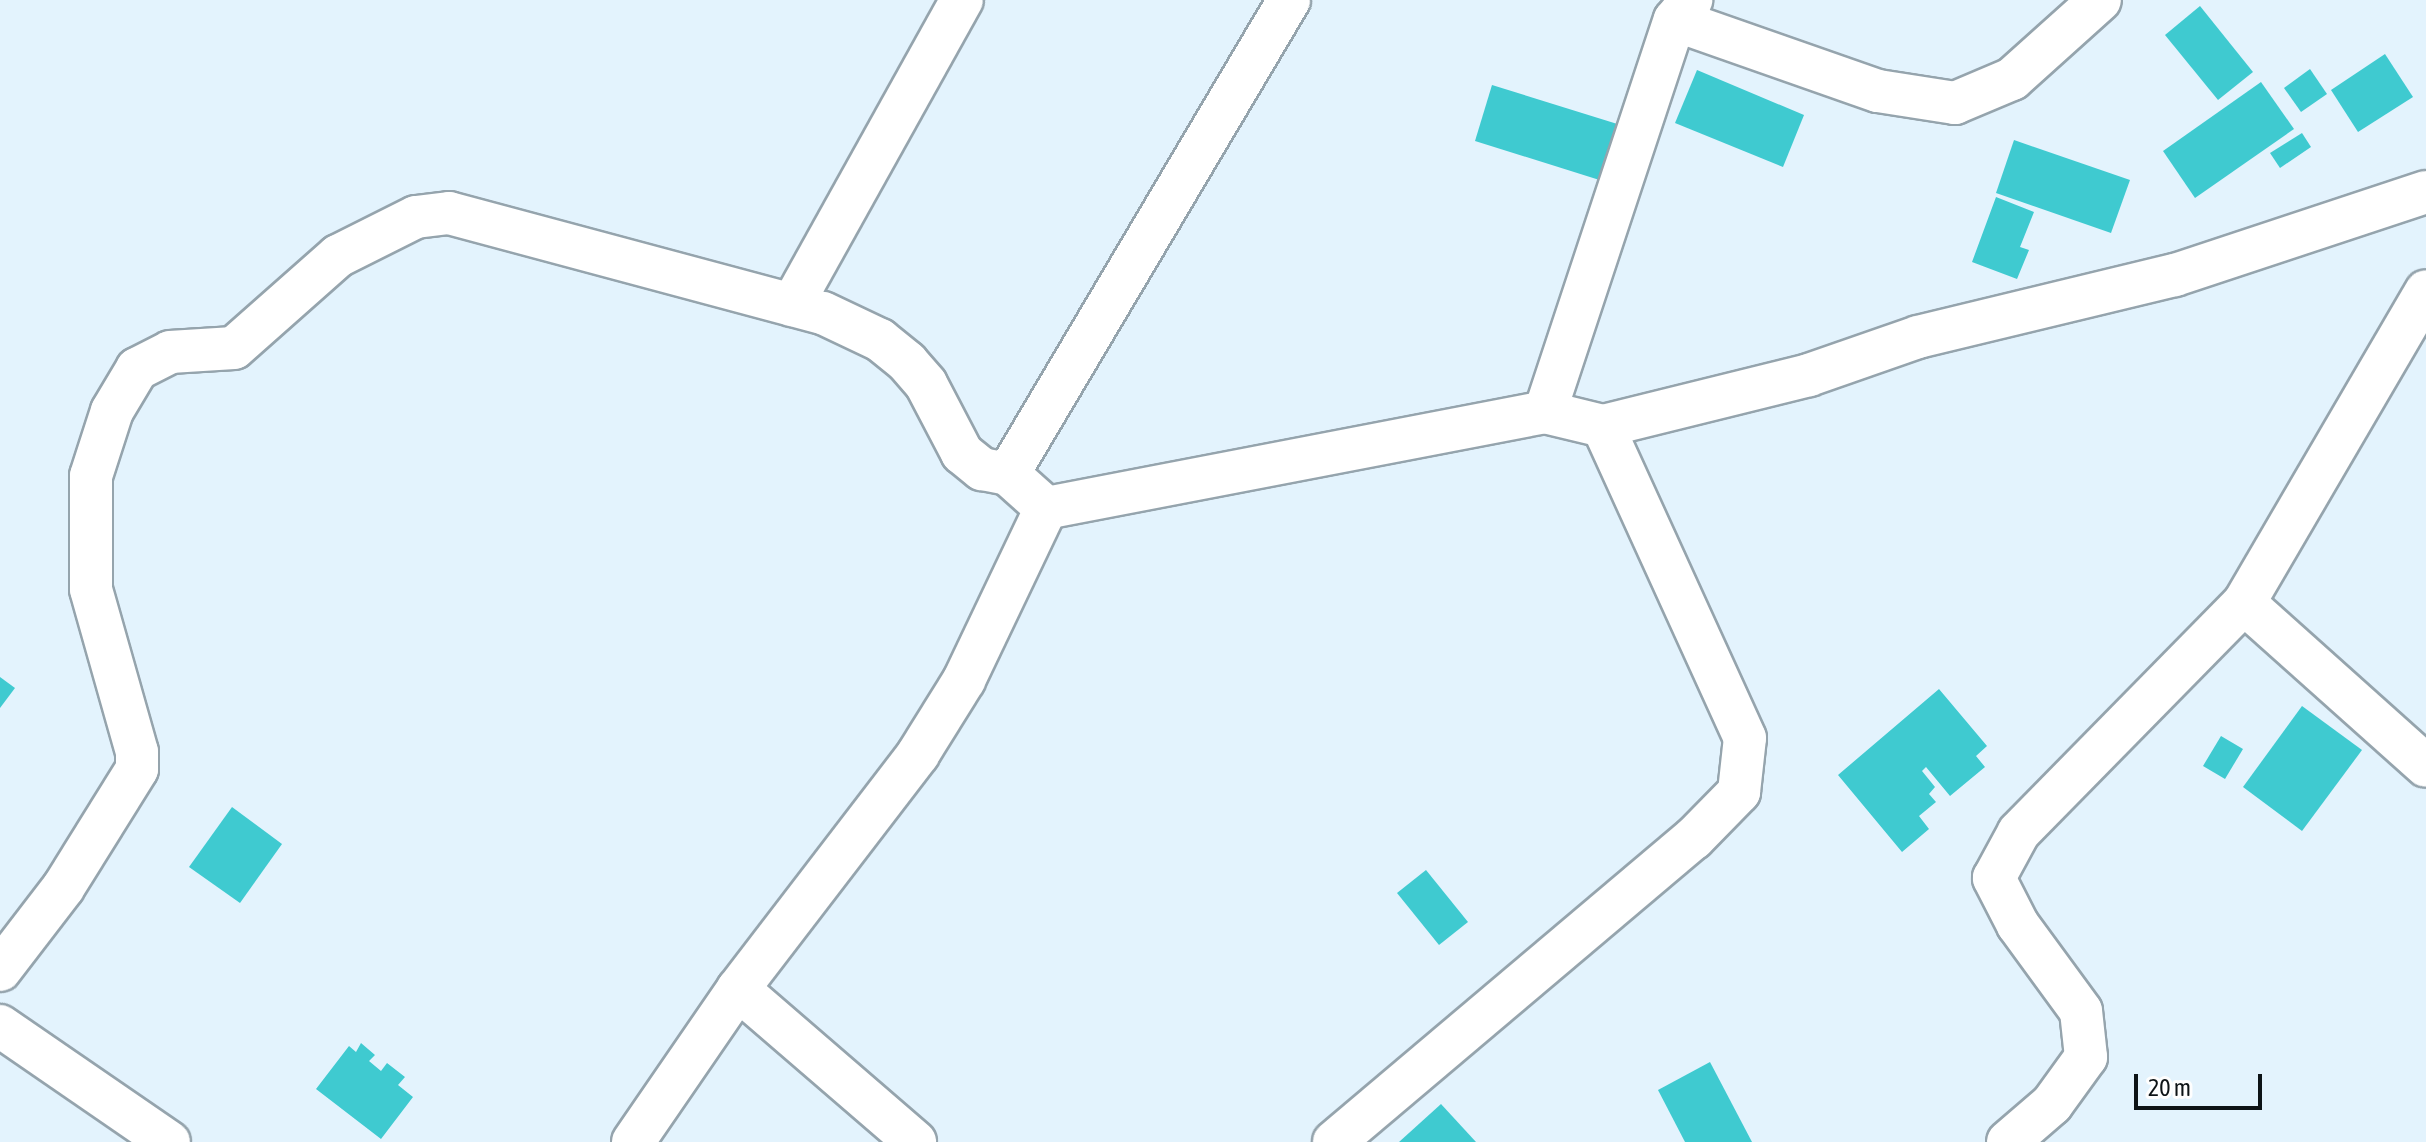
<!DOCTYPE html>
<style>
body{margin:0}
#map{position:relative;width:2426px;height:1142px;overflow:hidden;background:#e3f3fd;font-family:"Asap Condensed",sans-serif}
div>[style]{position:absolute}
.building>*{inset:0;background:#3fcad0}
.roads{filter:drop-shadow(2px 0 #95a4ad) drop-shadow(-2px 0 #95a4ad) drop-shadow(0 2px #95a4ad) drop-shadow(0 -2px #95a4ad)}
.minor>*{height:42px;margin:-21px;padding:0 21px;transform-origin:21px;border-radius:21px;background:#fff}
span{translate:-50% -50%;white-space:nowrap;text-align:center;line-height:1.15;-webkit-text-stroke:6px #fefefe;paint-order:stroke}
.scale{position:absolute;left:2134px;top:1074px;width:128px;height:36px;box-sizing:border-box;border:4px solid #0d1316;border-top:0;padding-left:10px;font-size:24px;line-height:28px;white-space:nowrap;color:#0d1316;-webkit-text-stroke:6px #fefefe;paint-order:stroke}
</style>
<div id="map">
<div class="building">
<div style="clip-path:polygon(2200px 6px,2253px 72px,2218px 100px,2165px 35px)"></div>
<div style="clip-path:polygon(2385px 54px,2413px 97px,2358px 132px,2331px 90px)"></div>
<div style="clip-path:polygon(2310px 69px,2327px 94px,2301px 112px,2284px 88px)"></div>
<div style="clip-path:polygon(1697px 70px,1804px 115px,1783px 167px,1675px 123px)"></div>
<div style="clip-path:polygon(2261px 82px,2294px 129px,2195px 198px,2163px 151px)"></div>
<div style="clip-path:polygon(1492px 85px,1627px 127px,1609px 183px,1475px 141px)"></div>
<div style="clip-path:polygon(2302px 133px,2311px 147px,2280px 168px,2270px 153px)"></div>
<div style="clip-path:polygon(2014px 140px,2130px 180px,2111px 233px,1996px 193px)"></div>
<div style="clip-path:polygon(1996px 197px,2034px 212px,2020px 247px,2029px 250px,2017px 279px,1972px 262px)"></div>
<div style="clip-path:polygon(0 677px,15px 688px,0 708px)"></div>
<div style="clip-path:polygon(1939px 689px,1987px 746px,1976px 756px,1985px 767px,1950px 796px,1926px 767px,1922px 771px,1935px 787px,1929px 794px,1936px 802px,1919px 816px,1929px 829px,1902px 852px,1838px 775px)"></div>
<div style="clip-path:polygon(2302px 706px,2362px 750px,2302px 831px,2243px 787px)"></div>
<div style="clip-path:polygon(2221px 736px,2243px 749px,2225px 779px,2203px 766px)"></div>
<div style="clip-path:polygon(232px 807px,282px 844px,240px 903px,189px 867px)"></div>
<div style="clip-path:polygon(1426px 870px,1468px 922px,1439px 945px,1397px 893px)"></div>
<div style="clip-path:polygon(361px 1043px,375px 1055px,369px 1061px,381px 1071px,387px 1063px,405px 1077px,398px 1085px,413px 1097px,381px 1139px,316px 1089px,349px 1046px,356px 1052px)"></div>
<div style="clip-path:polygon(1710px 1062px,1752px 1142px,1685px 1142px,1658px 1090px)"></div>
<div style="clip-path:polygon(1441px 1104px,1476px 1142px,1399px 1142px)"></div>
</div>
<div class="roads">
<div class="minor">
<div style="left:1675px;top:20px;width:215px;rotate:19.3deg"></div>
<div style="left:1878px;top:91px;width:78px;rotate:8.9deg"></div>
<div style="left:1955px;top:103px;width:62px;rotate:-22.8deg"></div>
<div style="left:2012px;top:79px;width:118px;rotate:-41.9deg"></div>
<div style="left:792px;top:305px;width:349px;rotate:-60.9deg"></div>
<div style="left:1545px;top:412px;width:413px;rotate:-71.7deg"></div>
<div style="left:1675px;top:20px;width:26px;rotate:-51deg"></div>
<div style="left:1008px;top:474px;width:551px;rotate:-59.34deg"></div>
<div style="left:1046px;top:508px;width:508px;rotate:-10.89deg"></div>
<div style="left:1545px;top:412px;width:60px;rotate:13.6deg"></div>
<div style="left:1603px;top:426px;width:212px;rotate:-13.9deg"></div>
<div style="left:1809px;top:375px;width:115px;rotate:-19.2deg"></div>
<div style="left:1918px;top:337px;width:264px;rotate:-13.6deg"></div>
<div style="left:2175px;top:275px;width:264px;rotate:-18.3deg"></div>
<div style="left:2244px;top:603px;width:244px;rotate:41.8deg"></div>
<div style="left:0;top:970px;width:103px;rotate:-52.5deg"></div>
<div style="left:63px;top:888px;width:140px;rotate:-58.1deg"></div>
<div style="left:137px;top:769px;width:17px;rotate:-90deg"></div>
<div style="left:137px;top:752px;width:169px;rotate:-105.8deg"></div>
<div style="left:91px;top:589px;width:113px;rotate:-90deg"></div>
<div style="left:91px;top:476px;width:68px;rotate:-72.1deg"></div>
<div style="left:112px;top:411px;width:49px;rotate:-59.2deg"></div>
<div style="left:137px;top:369px;width:37px;rotate:-27deg"></div>
<div style="left:170px;top:352px;width:64px;rotate:-3.6deg"></div>
<div style="left:234px;top:348px;width:139px;rotate:-41.5deg"></div>
<div style="left:338px;top:256px;width:87px;rotate:-26.6deg"></div>
<div style="left:416px;top:217px;width:33px;rotate:-7deg"></div>
<div style="left:449px;top:213px;width:387px;rotate:15deg"></div>
<div style="left:823px;top:313px;width:63px;rotate:25.3deg"></div>
<div style="left:880px;top:340px;width:35px;rotate:39deg"></div>
<div style="left:907px;top:362px;width:29px;rotate:49deg"></div>
<div style="left:926px;top:384px;width:78px;rotate:62.4deg"></div>
<div style="left:962px;top:453px;width:26px;rotate:39deg"></div>
<div style="left:982px;top:469px;width:26px;rotate:11deg"></div>
<div style="left:1008px;top:474px;width:51px;rotate:41.8deg"></div>
<div style="left:738px;top:989px;width:234px;rotate:40.8deg"></div>
<div style="left:0;top:1026px;width:205px;rotate:34.5deg"></div>
<div style="left:633px;top:1142px;width:186px;rotate:-55.5deg"></div>
<div style="left:738px;top:989px;width:296px;rotate:-52.5deg"></div>
<div style="left:918px;top:754px;width:87px;rotate:-58.1deg"></div>
<div style="left:964px;top:680px;width:191px;rotate:-64.5deg"></div>
<div style="left:1334px;top:1142px;width:470px;rotate:-40.2deg"></div>
<div style="left:1693px;top:839px;width:66px;rotate:-45.6deg"></div>
<div style="left:1739px;top:792px;width:54px;rotate:-83.7deg"></div>
<div style="left:1745px;top:738px;width:343px;rotate:-114.5deg"></div>
<div style="left:2008px;top:1142px;width:58px;rotate:-40.8deg"></div>
<div style="left:2052px;top:1104px;width:58px;rotate:-54.1deg"></div>
<div style="left:2086px;top:1057px;width:46px;rotate:-96.2deg"></div>
<div style="left:2081px;top:1011px;width:107px;rotate:-126.2deg"></div>
<div style="left:2018px;top:925px;width:53px;rotate:-117.1deg"></div>
<div style="left:1994px;top:878px;width:52px;rotate:-61.5deg"></div>
<div style="left:2019px;top:832px;width:321px;rotate:-45.5deg"></div>
<div style="left:2244px;top:603px;width:361px;rotate:-59.7deg"></div>
</div>
</div>
<div class="scale">20 m</div>
</div>
